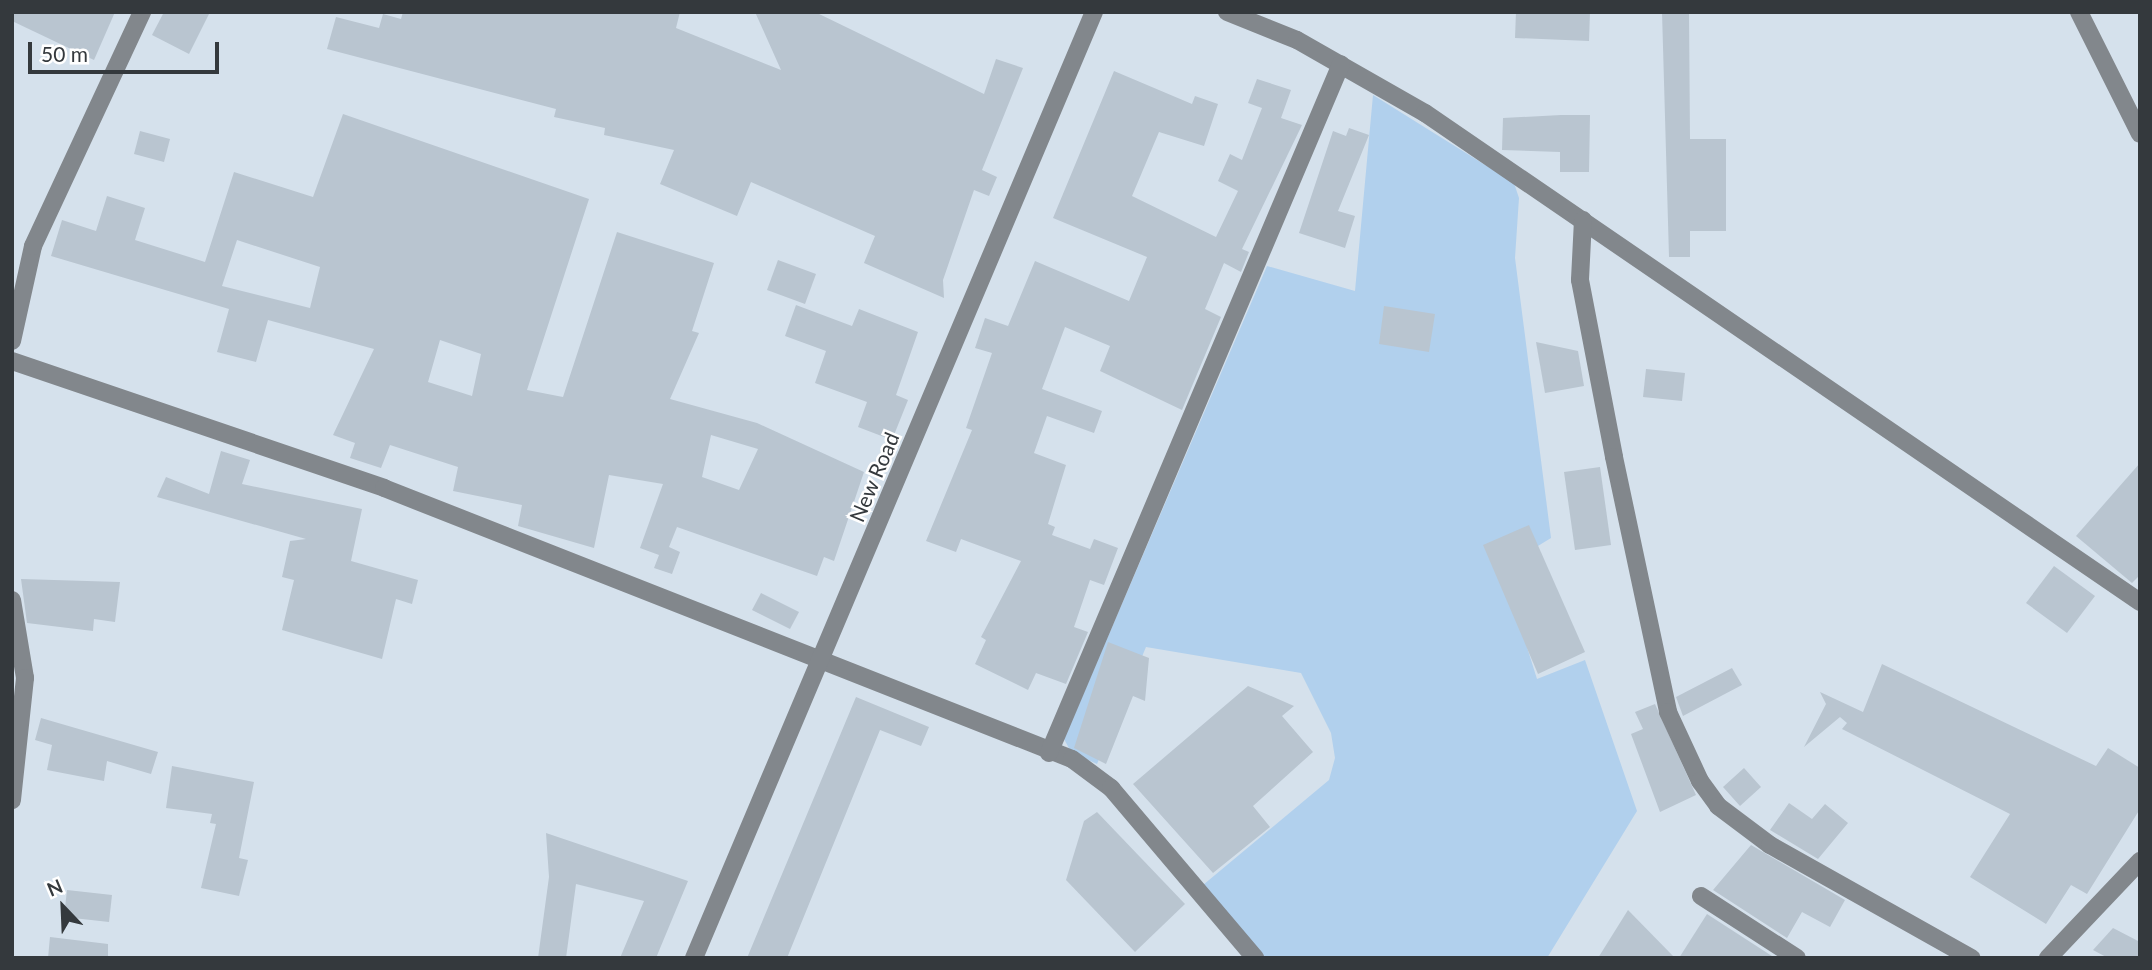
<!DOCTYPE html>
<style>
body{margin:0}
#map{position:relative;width:2152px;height:970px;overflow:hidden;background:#d5e1ec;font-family:Lato,sans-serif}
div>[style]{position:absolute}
.green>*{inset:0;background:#b1d0ed}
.building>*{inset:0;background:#b9c5d0}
.minor>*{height:18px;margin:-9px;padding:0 9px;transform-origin:9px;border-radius:9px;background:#82878c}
span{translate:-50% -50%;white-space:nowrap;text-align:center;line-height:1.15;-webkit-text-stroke:5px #fff;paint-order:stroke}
.street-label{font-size:21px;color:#34393d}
.frame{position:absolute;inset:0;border:14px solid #34393d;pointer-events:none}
.north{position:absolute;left:28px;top:872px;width:70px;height:70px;-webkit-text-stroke:5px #fff;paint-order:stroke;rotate:337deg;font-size:19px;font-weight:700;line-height:28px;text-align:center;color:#34393d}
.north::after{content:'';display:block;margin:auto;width:24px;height:32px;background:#34393d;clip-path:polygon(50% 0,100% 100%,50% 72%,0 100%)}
.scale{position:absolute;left:28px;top:42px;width:191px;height:32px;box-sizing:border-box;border:4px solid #34393d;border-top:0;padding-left:9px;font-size:21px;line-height:24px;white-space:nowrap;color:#34393d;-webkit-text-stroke:5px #fff;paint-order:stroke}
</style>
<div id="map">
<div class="green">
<div style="clip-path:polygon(1373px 95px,1514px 183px,1519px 198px,1515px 258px,1551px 538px,1502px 568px,1537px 679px,1585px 660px,1637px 811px,1547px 958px,1263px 958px,1203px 885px,1329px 780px,1335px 758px,1331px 733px,1301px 673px,1146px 647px,1097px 764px,1071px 752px,1064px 739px,1267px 266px,1355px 291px)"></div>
</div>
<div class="building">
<div style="clip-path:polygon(12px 12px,115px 12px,94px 60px,12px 21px)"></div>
<div style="clip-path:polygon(164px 12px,210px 12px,189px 54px,152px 35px)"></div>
<div style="clip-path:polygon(403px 12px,680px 12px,676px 28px,781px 70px,755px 12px,815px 12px,984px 94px,996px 59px,1023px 68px,982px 170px,997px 177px,989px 196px,974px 190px,943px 280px,944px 298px,864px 263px,875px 236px,751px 182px,737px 216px,660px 184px,674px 150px,604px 135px,605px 128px,554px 117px,556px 109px,327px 49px,336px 17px,379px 28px,383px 14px,401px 19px)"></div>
<div style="clip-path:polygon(1516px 12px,1590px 12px,1589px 41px,1515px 38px)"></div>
<div style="clip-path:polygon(1662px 12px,1689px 12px,1690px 139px,1726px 139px,1726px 231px,1690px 231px,1690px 257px,1669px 257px)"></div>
<div style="clip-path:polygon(1114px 71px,1192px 104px,1195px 96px,1218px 104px,1204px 146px,1159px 132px,1132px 196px,1216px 237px,1238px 191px,1218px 181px,1230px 154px,1242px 160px,1262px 108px,1248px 103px,1257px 79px,1291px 90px,1281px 118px,1302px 125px,1242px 249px,1249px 252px,1241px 272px,1224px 263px,1205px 309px,1221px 317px,1182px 410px,1100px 371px,1110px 346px,1065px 327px,1042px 389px,1102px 411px,1094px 433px,1047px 416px,1034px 453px,1066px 465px,1048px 524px,1055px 527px,1052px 535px,1090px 549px,1094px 539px,1118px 548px,1104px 585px,1090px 580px,1074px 627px,1088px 632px,1066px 684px,1036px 673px,1028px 690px,975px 664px,986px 640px,981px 637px,1021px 561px,961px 539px,956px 552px,926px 541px,972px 430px,966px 428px,992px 353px,975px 348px,985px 318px,1008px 326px,1035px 261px,1129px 301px,1147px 257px,1053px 218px)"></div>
<div style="clip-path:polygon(evenodd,343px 114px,589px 199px,527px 390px,563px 397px,617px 232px,714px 263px,692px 331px,699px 333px,670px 399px,757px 423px,864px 472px,834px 561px,824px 557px,817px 576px,677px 527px,669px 547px,680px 552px,672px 574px,654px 568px,659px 555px,640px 548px,663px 484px,609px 475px,594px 548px,518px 526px,522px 505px,453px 491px,458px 467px,390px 445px,381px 468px,350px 458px,355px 443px,333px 435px,374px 349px,268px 320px,256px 362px,217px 352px,229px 309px,51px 256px,62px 220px,96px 231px,107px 196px,145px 208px,135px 240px,205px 262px,234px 172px,313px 197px,343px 114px,237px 240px,320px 267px,310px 308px,222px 286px,237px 240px,343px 114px,440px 340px,481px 354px,472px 396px,428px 382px,440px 340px,343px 114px,711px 435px,758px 449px,739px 490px,702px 477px,711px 435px)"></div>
<div style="clip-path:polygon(1561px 115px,1590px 115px,1589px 172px,1560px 172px,1560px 152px,1502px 150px,1503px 118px)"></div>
<div style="clip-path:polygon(1349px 128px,1369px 135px,1338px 211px,1355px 216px,1345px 248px,1299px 233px,1333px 131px,1346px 136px)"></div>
<div style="clip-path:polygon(140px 131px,170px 139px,164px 162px,134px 154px)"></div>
<div style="clip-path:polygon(778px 260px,816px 274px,805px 304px,767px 290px)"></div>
<div style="clip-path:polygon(796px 305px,852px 326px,859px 309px,918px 332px,896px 395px,908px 400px,892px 440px,858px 427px,867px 402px,815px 383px,826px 351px,785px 336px)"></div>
<div style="clip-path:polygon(1384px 306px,1435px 314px,1429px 352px,1379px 344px)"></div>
<div style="clip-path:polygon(1536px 342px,1578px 351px,1584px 386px,1545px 393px)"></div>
<div style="clip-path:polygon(1646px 369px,1685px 373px,1682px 401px,1643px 397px)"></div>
<div style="clip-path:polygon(221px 451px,250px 460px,242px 484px,362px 509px,351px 561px,418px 580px,412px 604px,396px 599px,382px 659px,282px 630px,294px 580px,282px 577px,290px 541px,306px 539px,157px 497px,166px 477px,209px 494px)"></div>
<div style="clip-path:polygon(2140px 463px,2140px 575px,2132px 583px,2076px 536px)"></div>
<div style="clip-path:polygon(1600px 467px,1611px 545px,1575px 550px,1564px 472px)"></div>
<div style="clip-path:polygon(1529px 525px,1585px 652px,1538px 674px,1483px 545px)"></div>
<div style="clip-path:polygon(2054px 566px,2095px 596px,2067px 633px,2026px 603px)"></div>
<div style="clip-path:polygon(21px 579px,120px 582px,115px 622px,94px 619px,93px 631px,27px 623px)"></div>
<div style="clip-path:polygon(761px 593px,799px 612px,790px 629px,752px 610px)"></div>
<div style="clip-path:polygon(1108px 642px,1149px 658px,1145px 701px,1133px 696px,1106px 764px,1074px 748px)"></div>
<div style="clip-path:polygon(1882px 664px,2096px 766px,2108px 748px,2140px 768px,2140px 809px,2087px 894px,2071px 885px,2046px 924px,1970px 877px,2010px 814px,1842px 729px,1847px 723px,1840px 717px,1804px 747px,1826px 704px,1820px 692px,1863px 712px)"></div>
<div style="clip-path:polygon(1732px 668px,1742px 685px,1683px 716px,1676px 697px)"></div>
<div style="clip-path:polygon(1248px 686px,1294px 706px,1282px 716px,1313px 752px,1253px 806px,1270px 827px,1213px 873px,1133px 784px)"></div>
<div style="clip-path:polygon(856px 697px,929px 727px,921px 746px,880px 730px,787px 958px,747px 958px)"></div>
<div style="clip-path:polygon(1655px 704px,1696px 795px,1660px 812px,1631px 734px,1643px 729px,1635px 712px)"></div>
<div style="clip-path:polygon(41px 718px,158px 752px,151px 774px,107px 761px,104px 781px,47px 770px,52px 745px,35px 740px)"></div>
<div style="clip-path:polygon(172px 766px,254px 782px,239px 858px,248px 860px,239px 896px,201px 888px,216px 824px,210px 823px,212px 814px,166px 808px)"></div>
<div style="clip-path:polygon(1744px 768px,1761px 787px,1740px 806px,1723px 787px)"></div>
<div style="clip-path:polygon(1789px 803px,1812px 819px,1825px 804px,1848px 823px,1818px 859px,1770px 830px)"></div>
<div style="clip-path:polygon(1097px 812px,1185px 904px,1135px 952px,1066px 880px,1084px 821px)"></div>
<div style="clip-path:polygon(546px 833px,688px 881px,656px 958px,620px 958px,644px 901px,576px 884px,566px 958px,538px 958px,549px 877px)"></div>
<div style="clip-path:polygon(1751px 845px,1845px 900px,1830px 927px,1802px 912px,1787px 938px,1713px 890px)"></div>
<div style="clip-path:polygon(67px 890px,112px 895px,109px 922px,64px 917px)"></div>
<div style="clip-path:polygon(1628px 910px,1675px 958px,1598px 958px)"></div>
<div style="clip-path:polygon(1707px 914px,1775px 958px,1679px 958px)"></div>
<div style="clip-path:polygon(2113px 928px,2140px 942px,2140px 958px,2108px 958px,2093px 950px)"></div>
<div style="clip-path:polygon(50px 937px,108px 944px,108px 958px,48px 958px)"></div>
</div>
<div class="minor">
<div style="left:1227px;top:12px;width:75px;rotate:21.8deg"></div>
<div style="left:1297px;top:40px;width:147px;rotate:29.7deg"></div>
<div style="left:1425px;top:113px;width:866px;rotate:34.37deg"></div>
<div style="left:2079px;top:12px;width:136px;rotate:63.4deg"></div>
<div style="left:1583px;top:220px;width:60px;rotate:92.9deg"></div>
<div style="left:1580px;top:280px;width:180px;rotate:79.1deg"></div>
<div style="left:1614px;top:457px;width:261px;rotate:78deg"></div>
<div style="left:1668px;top:712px;width:76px;rotate:65.1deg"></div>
<div style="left:1700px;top:781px;width:31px;rotate:54deg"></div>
<div style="left:1718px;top:806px;width:65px;rotate:36.9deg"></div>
<div style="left:1770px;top:845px;width:231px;rotate:29.3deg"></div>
<div style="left:12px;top:341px;width:97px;rotate:-77.5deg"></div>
<div style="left:33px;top:246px;width:258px;rotate:-65deg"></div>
<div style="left:12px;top:361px;width:393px;rotate:18.8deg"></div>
<div style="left:384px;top:488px;width:739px;rotate:21.5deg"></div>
<div style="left:1072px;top:759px;width:49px;rotate:36.6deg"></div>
<div style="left:1111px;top:788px;width:223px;rotate:49.7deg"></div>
<div style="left:12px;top:600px;width:79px;rotate:80.5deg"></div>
<div style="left:25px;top:678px;width:123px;rotate:96.1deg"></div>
<div style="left:1049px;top:753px;width:748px;rotate:-67.03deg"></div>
<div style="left:1701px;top:896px;width:114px;rotate:32.9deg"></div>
<div style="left:694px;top:958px;width:1027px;rotate:-67.08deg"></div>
<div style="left:2048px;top:958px;width:134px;rotate:-46.5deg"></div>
</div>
<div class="street-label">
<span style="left:874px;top:477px;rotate:-67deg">New Road</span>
</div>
<div class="frame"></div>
<div class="north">N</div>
<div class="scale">50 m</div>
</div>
